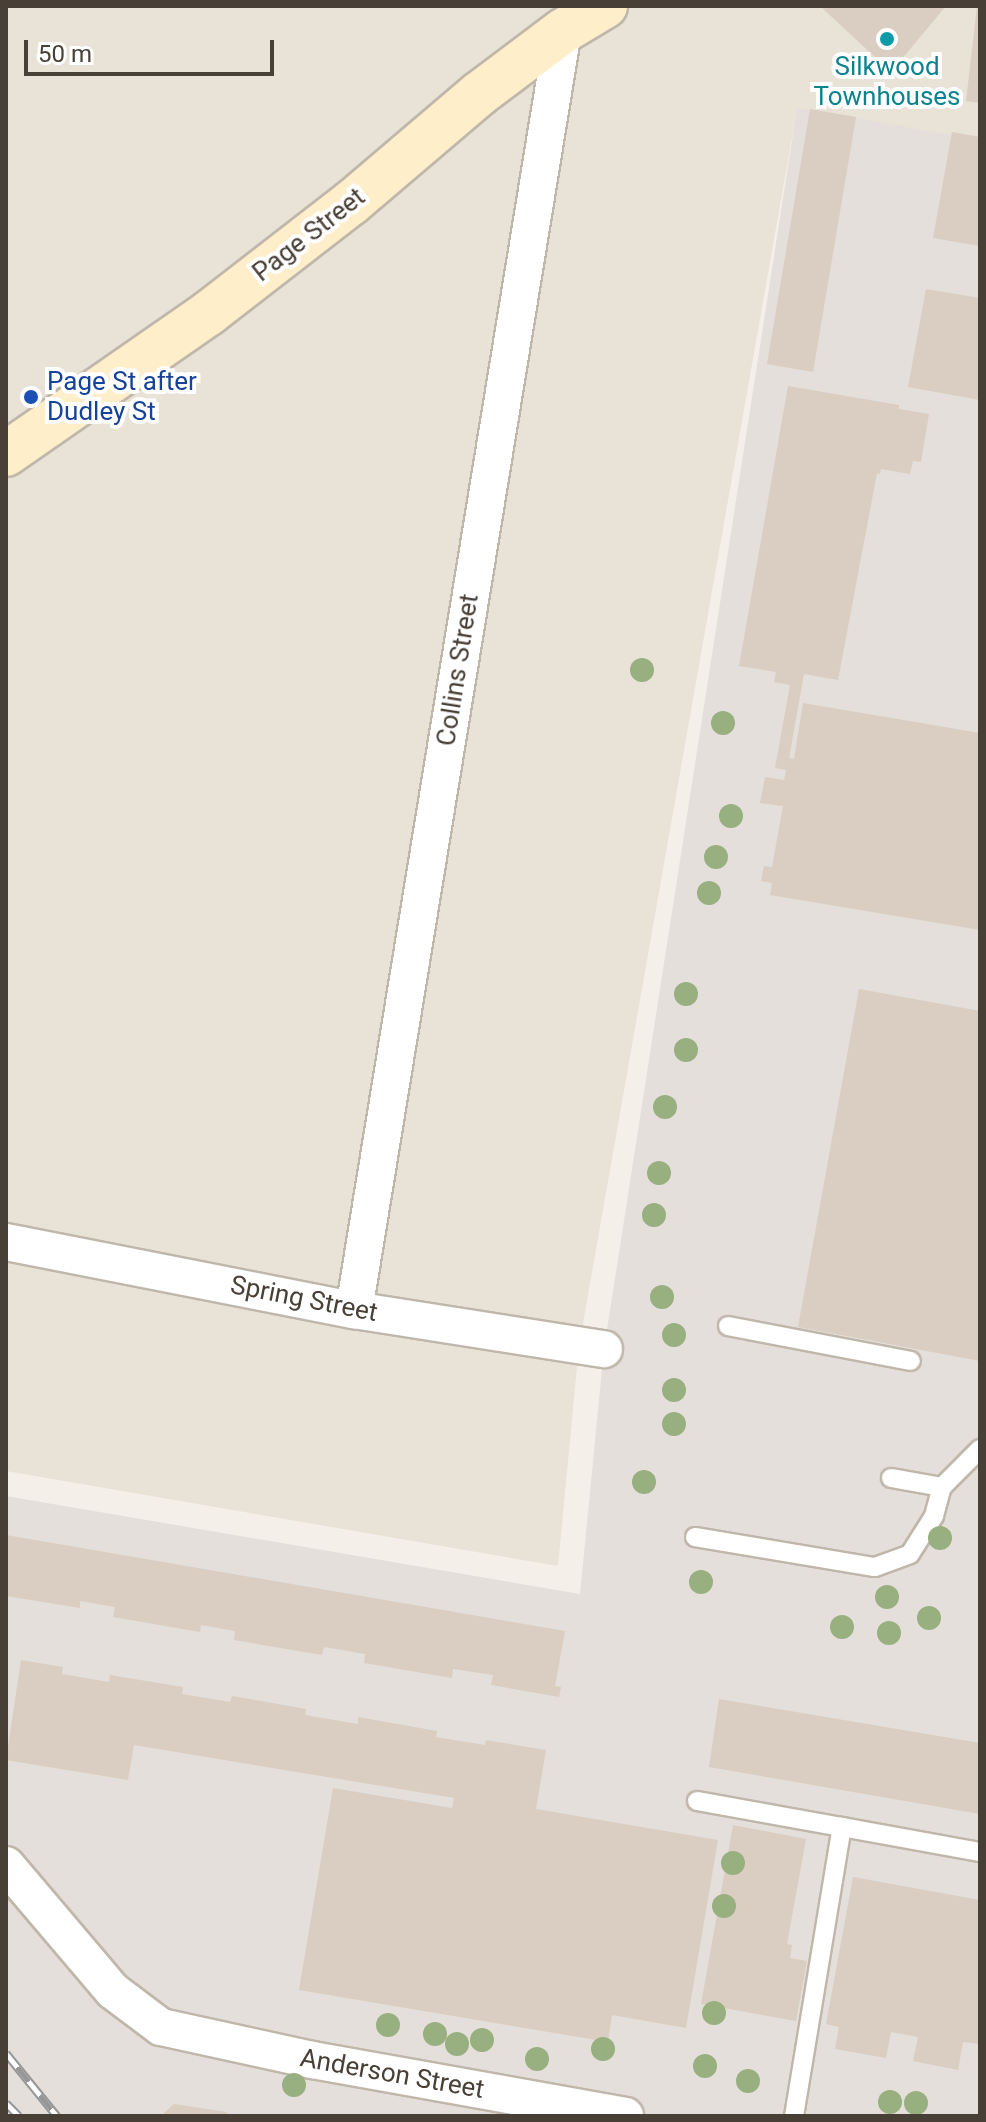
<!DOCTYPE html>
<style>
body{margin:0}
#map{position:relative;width:986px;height:2122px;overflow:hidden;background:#f4f0e9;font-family:Roboto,sans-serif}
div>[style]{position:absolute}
.residential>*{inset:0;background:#e8e2d7}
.industrial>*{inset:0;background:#e4dfda}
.building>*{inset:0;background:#d9cec1}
.roads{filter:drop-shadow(2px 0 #c0b7ab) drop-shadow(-2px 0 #c0b7ab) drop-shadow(0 2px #c0b7ab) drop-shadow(0 -2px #c0b7ab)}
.service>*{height:18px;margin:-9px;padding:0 9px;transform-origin:9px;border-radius:9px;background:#fff}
.minor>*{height:36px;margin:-18px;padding:0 18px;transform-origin:18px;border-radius:18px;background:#fff}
.secondary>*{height:44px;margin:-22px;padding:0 22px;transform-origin:22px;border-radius:22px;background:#feeec9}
.rail>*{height:9px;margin-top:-4.5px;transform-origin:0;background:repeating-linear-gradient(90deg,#fff 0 18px,#979797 0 36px);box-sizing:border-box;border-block:2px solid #979797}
.trees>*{width:24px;height:24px;margin:-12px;border-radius:50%;background:#98af80}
.dots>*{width:22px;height:22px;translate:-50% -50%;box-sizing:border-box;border:4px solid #fff;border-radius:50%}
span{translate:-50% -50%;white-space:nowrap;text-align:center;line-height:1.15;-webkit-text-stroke:8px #fff;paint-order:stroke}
.culture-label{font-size:26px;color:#0d838f}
.street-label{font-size:26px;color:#484037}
.transit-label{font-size:26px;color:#164399}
.left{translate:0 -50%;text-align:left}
.frame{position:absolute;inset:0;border:8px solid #484037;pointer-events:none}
.scale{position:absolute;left:24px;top:40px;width:250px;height:36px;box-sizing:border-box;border:4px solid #484037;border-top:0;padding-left:10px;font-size:24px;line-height:28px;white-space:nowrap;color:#484037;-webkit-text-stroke:6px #fff;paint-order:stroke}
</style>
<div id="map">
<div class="residential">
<div style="clip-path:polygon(6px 6px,980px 6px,980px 140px,797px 109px,579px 1346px,558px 1566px,6px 1471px)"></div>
</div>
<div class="industrial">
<div style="clip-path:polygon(797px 108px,980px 140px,980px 2116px,6px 2116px,6px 1496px,580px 1594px,604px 1349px)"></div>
</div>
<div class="building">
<div style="clip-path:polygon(820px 6px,946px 6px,891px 72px)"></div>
<div style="clip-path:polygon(977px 6px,980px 6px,980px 103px,966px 101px)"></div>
<div style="clip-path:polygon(810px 109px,856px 117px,813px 372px,767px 364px)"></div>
<div style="clip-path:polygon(952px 132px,980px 137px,980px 246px,933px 238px)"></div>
<div style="clip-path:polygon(926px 289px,980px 298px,980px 400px,908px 387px)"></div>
<div style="clip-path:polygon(788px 386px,899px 405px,899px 409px,929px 414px,921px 462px,913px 461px,910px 474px,881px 469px,880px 474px,877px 473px,838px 680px,804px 674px,789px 758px,794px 759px,803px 703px,980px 733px,980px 930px,770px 895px,772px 883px,761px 881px,764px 866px,772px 867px,783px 806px,760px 803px,765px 777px,784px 780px,786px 770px,775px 768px,790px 685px,774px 682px,776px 672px,739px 666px)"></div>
<div style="clip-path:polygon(859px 989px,980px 1011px,980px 1361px,798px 1327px)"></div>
<div style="clip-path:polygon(6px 1535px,565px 1631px,555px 1686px,561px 1687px,559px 1697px,491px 1685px,493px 1675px,453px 1669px,452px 1678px,364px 1663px,365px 1654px,324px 1647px,322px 1655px,234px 1640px,235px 1631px,201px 1625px,200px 1632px,113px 1617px,115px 1607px,80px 1601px,80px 1608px,6px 1596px)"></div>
<div style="clip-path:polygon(21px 1660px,63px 1667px,62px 1674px,109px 1682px,110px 1675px,183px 1687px,182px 1694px,230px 1702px,232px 1696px,306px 1709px,305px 1715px,358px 1724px,358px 1717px,437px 1731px,436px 1737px,485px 1745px,486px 1740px,546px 1750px,536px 1809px,718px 1840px,686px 2028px,612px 2015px,608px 2042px,299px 1990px,333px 1788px,452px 1808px,454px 1798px,134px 1745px,128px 1780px,6px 1760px)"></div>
<div style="clip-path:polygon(719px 1699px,980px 1743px,980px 1814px,709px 1767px)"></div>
<div style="clip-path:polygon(733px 1825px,806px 1839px,787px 1944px,792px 1945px,790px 1958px,807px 1961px,796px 2021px,701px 2004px)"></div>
<div style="clip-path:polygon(853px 1877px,980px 1900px,980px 2044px,963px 2042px,958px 2070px,913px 2061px,918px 2037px,891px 2032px,886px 2058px,835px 2049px,839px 2027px,826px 2024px)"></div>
<div style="clip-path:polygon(174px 2104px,227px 2112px,227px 2116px,166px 2116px,164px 2113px)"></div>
</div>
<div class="roads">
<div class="service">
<div style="left:728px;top:1326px;width:186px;rotate:10.8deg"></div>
<div style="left:891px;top:1478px;width:52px;rotate:10deg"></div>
<div style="left:695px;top:1537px;width:182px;rotate:9.5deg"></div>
<div style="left:875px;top:1567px;width:37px;rotate:-20deg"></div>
<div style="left:910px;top:1554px;width:45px;rotate:-57.7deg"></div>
<div style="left:934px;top:1516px;width:30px;rotate:-75deg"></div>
<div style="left:942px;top:1487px;width:54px;rotate:-45deg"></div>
<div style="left:697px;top:1801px;width:147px;rotate:10.2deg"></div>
<div style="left:794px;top:2116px;width:293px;rotate:-80.6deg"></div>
<div style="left:842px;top:1827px;width:140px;rotate:10.3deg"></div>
</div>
<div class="minor">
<div style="left:6px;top:1242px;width:355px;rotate:11.1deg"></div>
<div style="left:354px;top:1310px;width:253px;rotate:8.9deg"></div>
<div style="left:354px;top:1310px;width:1296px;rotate:-80.72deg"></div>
<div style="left:6px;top:1865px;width:165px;rotate:49.7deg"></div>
<div style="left:113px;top:1991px;width:60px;rotate:36.9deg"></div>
<div style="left:161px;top:2027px;width:155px;rotate:12.3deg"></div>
<div style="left:312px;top:2060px;width:318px;rotate:10.1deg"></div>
</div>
<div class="secondary">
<div style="left:6px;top:454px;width:247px;rotate:-34.8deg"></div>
<div style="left:209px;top:313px;width:180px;rotate:-37.8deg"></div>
<div style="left:351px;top:203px;width:168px;rotate:-40.4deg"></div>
<div style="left:479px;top:94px;width:105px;rotate:-36.9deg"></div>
<div style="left:563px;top:31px;width:49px;rotate:-30.8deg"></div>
</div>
</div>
<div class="rail">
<div style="left:6px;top:2053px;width:81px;rotate:51deg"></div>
<div style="left:6px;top:2103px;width:18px;rotate:45deg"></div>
</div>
<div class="trees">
<div style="left:642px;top:670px"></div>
<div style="left:723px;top:723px"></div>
<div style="left:731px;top:816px"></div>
<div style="left:716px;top:857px"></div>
<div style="left:709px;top:893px"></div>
<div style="left:686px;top:994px"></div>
<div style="left:686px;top:1050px"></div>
<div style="left:665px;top:1107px"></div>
<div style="left:659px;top:1173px"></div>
<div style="left:654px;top:1215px"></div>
<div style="left:662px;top:1297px"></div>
<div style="left:674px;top:1335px"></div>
<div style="left:674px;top:1390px"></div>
<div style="left:674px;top:1424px"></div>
<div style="left:644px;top:1482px"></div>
<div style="left:940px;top:1538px"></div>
<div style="left:701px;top:1582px"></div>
<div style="left:887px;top:1597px"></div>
<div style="left:929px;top:1618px"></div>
<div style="left:842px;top:1627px"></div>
<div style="left:889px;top:1633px"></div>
<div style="left:733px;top:1863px"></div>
<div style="left:724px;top:1906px"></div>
<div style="left:714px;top:2013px"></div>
<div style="left:388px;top:2025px"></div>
<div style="left:435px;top:2034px"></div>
<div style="left:482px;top:2040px"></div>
<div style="left:457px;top:2044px"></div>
<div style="left:603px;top:2049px"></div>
<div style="left:537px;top:2059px"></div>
<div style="left:705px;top:2066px"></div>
<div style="left:748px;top:2081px"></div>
<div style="left:294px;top:2085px"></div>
<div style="left:890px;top:2102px"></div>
<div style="left:916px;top:2103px"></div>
</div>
<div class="dots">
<div style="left:887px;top:39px;background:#0f9aa8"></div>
<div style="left:31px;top:397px;background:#1a4fb4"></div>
</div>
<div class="culture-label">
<span style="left:887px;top:82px">Silkwood<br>Townhouses</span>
</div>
<div class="street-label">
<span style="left:309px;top:235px;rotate:-38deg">Page Street</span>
<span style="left:458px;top:670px;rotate:-81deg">Collins Street</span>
<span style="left:304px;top:1299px;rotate:11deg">Spring Street</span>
<span style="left:392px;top:2074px;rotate:10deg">Anderson Street</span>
</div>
<div class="transit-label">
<span class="left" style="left:47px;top:397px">Page St after<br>Dudley St</span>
</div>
<div class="frame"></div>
<div class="scale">50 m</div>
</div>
